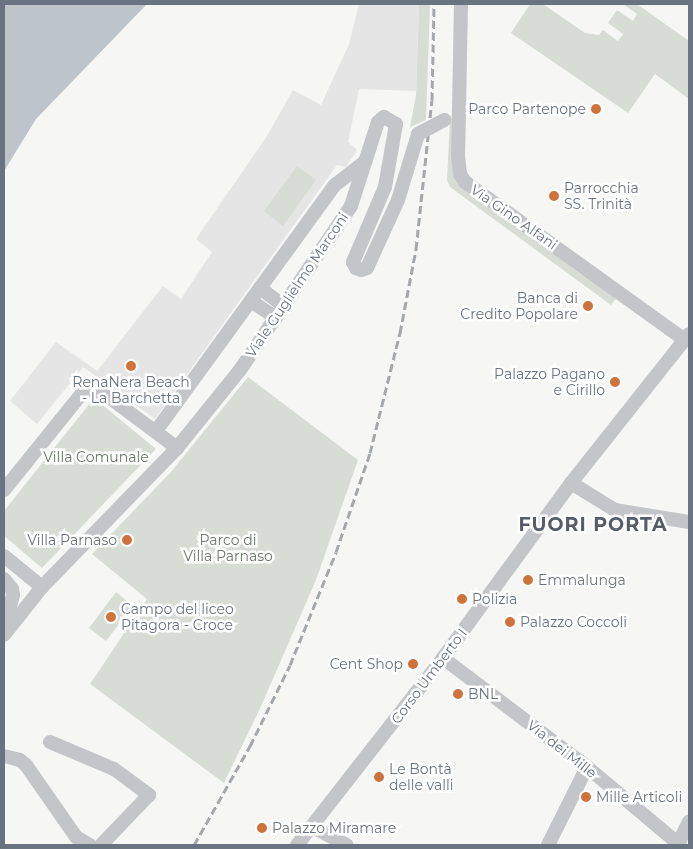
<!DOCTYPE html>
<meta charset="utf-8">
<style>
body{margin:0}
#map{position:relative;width:693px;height:849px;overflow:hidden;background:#f6f6f4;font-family:Montserrat,sans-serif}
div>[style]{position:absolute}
.built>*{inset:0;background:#e4e5e4}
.green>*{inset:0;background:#d7ddd5}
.water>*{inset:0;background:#bdc4ca}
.minor>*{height:14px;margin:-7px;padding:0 7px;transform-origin:7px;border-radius:7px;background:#c3c5c8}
.rail>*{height:3px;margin-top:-1.5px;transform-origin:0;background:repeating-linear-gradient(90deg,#a4a8ad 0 8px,transparent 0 12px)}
.minor-bridge>*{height:14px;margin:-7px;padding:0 7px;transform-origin:7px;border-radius:7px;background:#c3c5c8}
.dots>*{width:14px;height:14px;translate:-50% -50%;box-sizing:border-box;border:2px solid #fff;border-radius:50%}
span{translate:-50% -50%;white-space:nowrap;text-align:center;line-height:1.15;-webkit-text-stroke:5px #fff;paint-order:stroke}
.poi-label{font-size:14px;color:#697381}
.right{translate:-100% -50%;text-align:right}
.left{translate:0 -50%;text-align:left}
.street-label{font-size:14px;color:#697381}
.park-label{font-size:14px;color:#687967}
.district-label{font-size:19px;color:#565d67;font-weight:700;letter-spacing:1px}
.frame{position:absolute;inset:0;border:5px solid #697381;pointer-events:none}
</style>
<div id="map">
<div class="built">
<div style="clip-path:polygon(359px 4px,419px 4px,416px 91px,359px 89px,348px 142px,357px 150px,346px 167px,337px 165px,155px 419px,83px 367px,37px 424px,10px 401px,56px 342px,97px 371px,163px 286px,181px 299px,212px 252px,196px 239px,267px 136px,293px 90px,321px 105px,349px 44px)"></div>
</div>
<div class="green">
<div style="clip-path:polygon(419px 4px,430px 4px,426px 120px,410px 127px,416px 95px)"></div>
<div style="clip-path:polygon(530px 4px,543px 4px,585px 33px,599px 35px,603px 30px,618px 41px,623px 34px,608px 23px,617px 10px,633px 21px,637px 14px,623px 4px,637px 4px,689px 41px,689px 99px,655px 74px,628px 113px,511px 33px)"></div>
<div style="clip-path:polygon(461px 117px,460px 174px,616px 299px,611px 305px,450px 187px,447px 180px,450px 119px)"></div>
<div style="clip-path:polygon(297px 166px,316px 180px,283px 226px,264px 211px)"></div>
<div style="clip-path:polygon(248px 377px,358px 460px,316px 580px,262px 704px,224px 783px,90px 684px,147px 599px,92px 554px,170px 473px)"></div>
<div style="clip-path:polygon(94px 398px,156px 449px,42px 568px,4px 536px,4px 511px)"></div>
<div style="clip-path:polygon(116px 592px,133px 606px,106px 641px,89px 628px)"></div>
</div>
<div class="water">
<div style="clip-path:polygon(4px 4px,147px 4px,36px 119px,4px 171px)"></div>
</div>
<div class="minor">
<div style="left:461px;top:4px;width:151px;rotate:91.1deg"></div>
<div style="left:458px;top:155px;width:19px;rotate:84deg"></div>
<div style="left:460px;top:174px;width:9px;rotate:58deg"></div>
<div style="left:465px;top:182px;width:271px;rotate:35.7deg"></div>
<div style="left:260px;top:288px;width:30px;rotate:37deg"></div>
<div style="left:251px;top:301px;width:30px;rotate:34deg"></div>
<div style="left:156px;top:431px;width:304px;rotate:-54deg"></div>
<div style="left:335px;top:185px;width:39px;rotate:-38deg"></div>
<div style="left:571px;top:483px;width:52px;rotate:31.5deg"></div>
<div style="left:615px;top:510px;width:75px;rotate:9.2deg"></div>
<div style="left:4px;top:490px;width:126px;rotate:-51.1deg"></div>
<div style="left:83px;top:392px;width:5px;rotate:-22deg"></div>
<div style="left:88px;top:390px;width:14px;rotate:8deg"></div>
<div style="left:102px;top:392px;width:94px;rotate:36.7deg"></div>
<div style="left:4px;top:556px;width:49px;rotate:39.2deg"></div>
<div style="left:4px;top:579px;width:13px;rotate:51deg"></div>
<div style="left:12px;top:589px;width:6px;rotate:81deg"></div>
<div style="left:13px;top:595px;width:38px;rotate:104deg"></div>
<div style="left:4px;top:635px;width:61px;rotate:-51.6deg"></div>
<div style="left:42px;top:587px;width:194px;rotate:-45.8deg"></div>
<div style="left:177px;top:448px;width:100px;rotate:-51.1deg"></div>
<div style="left:240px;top:370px;width:198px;rotate:-55.9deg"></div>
<div style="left:351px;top:206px;width:88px;rotate:-72.2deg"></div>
<div style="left:378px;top:122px;width:8px;rotate:-40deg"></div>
<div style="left:384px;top:117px;width:14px;rotate:30deg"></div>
<div style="left:396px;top:124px;width:64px;rotate:99.9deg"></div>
<div style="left:385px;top:187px;width:82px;rotate:113.1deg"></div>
<div style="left:353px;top:262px;width:7px;rotate:63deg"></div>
<div style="left:356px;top:268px;width:5px;rotate:22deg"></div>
<div style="left:361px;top:270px;width:6px;rotate:-18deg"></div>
<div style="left:367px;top:268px;width:75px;rotate:-65.5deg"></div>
<div style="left:398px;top:200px;width:69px;rotate:-73.1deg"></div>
<div style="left:443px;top:658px;width:181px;rotate:37.1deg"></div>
<div style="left:587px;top:767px;width:121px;rotate:40deg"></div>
<div style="left:50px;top:742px;width:69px;rotate:22.9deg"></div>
<div style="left:114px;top:769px;width:44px;rotate:36.6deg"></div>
<div style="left:149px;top:795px;width:69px;rotate:133.8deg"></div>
<div style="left:4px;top:756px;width:16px;rotate:14deg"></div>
<div style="left:20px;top:760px;width:8px;rotate:40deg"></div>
<div style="left:26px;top:765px;width:88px;rotate:55.2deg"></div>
<div style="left:76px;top:837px;width:16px;rotate:30deg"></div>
<div style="left:313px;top:827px;width:38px;rotate:28deg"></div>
<div style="left:678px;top:844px;width:25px;rotate:-64deg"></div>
<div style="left:297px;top:845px;width:237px;rotate:-52deg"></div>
<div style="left:443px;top:658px;width:217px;rotate:-53.8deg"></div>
<div style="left:571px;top:483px;width:190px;rotate:-51.6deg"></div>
<div style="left:548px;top:845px;width:87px;rotate:-63.4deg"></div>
</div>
<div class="rail">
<div style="left:194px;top:845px;width:114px;rotate:-60.5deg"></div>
<div style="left:250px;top:746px;width:90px;rotate:-63.7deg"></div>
<div style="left:290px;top:665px;width:122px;rotate:-67.8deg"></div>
<div style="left:336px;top:552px;width:105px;rotate:-71deg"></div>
<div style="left:370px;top:453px;width:124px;rotate:-76deg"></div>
<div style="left:400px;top:333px;width:86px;rotate:-79.2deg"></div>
<div style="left:416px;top:249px;width:150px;rotate:-83.9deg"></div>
<div style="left:432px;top:100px;width:96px;rotate:-88.8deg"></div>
</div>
<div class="minor-bridge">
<div style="left:418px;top:134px;width:30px;rotate:-28deg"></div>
</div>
<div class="dots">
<div style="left:596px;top:109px;background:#ce733c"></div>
<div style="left:554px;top:196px;background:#ce733c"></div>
<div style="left:588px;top:306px;background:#ce733c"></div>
<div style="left:131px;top:366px;background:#ce733c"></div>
<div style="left:615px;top:382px;background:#ce733c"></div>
<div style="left:127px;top:540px;background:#ce733c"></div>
<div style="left:528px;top:580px;background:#ce733c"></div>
<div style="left:462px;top:599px;background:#ce733c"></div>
<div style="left:111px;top:617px;background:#ce733c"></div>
<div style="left:510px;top:622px;background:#ce733c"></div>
<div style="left:413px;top:664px;background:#ce733c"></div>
<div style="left:458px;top:694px;background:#ce733c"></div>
<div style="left:379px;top:777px;background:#ce733c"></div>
<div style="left:586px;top:797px;background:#ce733c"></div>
<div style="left:262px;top:828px;background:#ce733c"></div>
</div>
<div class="poi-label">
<span class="right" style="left:586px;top:109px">Parco Partenope</span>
<span class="left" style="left:564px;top:196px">Parrocchia<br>SS. Trinità</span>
<span class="right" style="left:578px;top:306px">Banca di<br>Credito Popolare</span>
<span class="right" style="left:605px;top:382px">Palazzo Pagano<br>e Cirillo</span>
<span style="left:131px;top:390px">RenaNera Beach<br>- La Barchetta</span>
<span class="right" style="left:117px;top:540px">Villa Parnaso</span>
<span class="left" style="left:538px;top:580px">Emmalunga</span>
<span class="left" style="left:472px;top:599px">Polizia</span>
<span class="left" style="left:121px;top:617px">Campo del liceo<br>Pitagora - Croce</span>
<span class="left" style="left:520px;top:622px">Palazzo Coccoli</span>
<span class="right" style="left:403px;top:664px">Cent Shop</span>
<span class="left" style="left:468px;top:694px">BNL</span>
<span class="left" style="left:389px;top:777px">Le Bontà<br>delle valli</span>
<span class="left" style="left:596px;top:797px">Mille Articoli</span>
<span class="left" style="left:272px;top:828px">Palazzo Miramare</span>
</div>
<div class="street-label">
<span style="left:514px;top:217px;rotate:35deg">Via Gino Alfani</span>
<span style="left:297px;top:285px;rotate:-56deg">Viale Guglielmo Marconi</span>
<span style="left:429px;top:676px;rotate:-53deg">Corso Umberto I</span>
<span style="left:562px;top:749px;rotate:38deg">Via dei Mille</span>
</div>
<div class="park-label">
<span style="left:96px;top:457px">Villa Comunale</span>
<span style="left:228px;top:548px">Parco di<br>Villa Parnaso</span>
</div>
<div class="district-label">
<span style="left:593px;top:525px">FUORI PORTA</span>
</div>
<div class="frame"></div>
</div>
